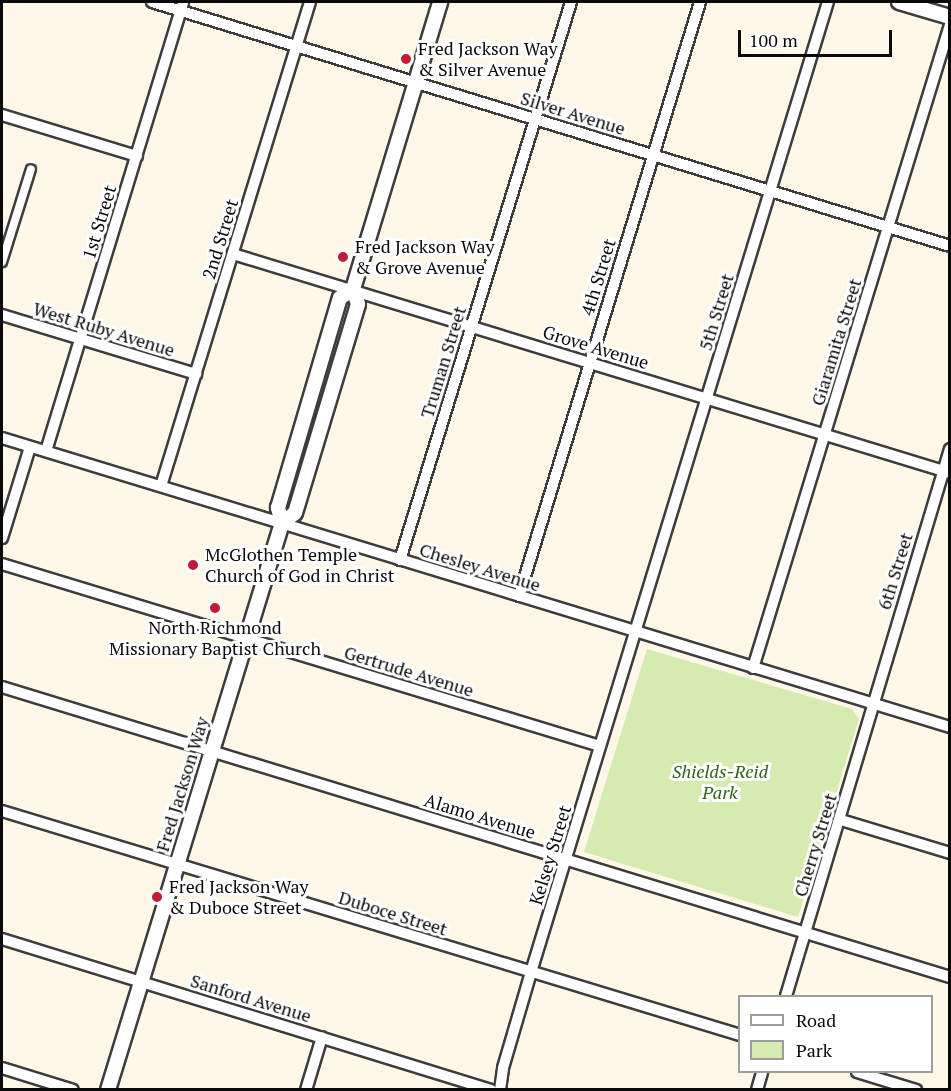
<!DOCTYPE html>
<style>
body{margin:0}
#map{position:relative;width:951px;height:1091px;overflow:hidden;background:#fff7e7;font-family:"PT Serif",serif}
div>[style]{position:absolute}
.green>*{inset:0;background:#d5ebaf}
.roads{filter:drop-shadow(2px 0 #3d3d3d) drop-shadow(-2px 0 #3d3d3d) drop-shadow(0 2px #3d3d3d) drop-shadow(0 -2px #3d3d3d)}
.pedestrian>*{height:8px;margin:-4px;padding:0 4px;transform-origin:4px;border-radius:4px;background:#fff}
.minor>*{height:10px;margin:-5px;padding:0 5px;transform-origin:5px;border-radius:5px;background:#fff}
.tertiary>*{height:14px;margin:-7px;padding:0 7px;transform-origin:7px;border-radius:7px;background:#fff}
.dots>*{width:16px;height:16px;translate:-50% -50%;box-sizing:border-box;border:3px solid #fff;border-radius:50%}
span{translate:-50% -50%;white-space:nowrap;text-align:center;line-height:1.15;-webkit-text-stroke:6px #fff;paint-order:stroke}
.poi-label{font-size:18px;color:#0a0a0a}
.left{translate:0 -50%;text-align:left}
.street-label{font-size:18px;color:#0a0a0a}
.park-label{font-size:18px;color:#316418;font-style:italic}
.frame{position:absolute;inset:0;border:3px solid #0a0a0a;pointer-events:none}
.legend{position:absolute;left:738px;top:995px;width:195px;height:78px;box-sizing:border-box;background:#fff;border:2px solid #9d9d9d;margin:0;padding:8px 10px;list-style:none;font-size:18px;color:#0a0a0a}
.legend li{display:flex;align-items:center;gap:12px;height:30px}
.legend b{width:30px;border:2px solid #9d9d9d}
.scale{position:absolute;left:738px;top:30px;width:154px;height:27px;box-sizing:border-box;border:3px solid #0a0a0a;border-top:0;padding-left:8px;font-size:18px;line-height:21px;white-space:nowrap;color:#0a0a0a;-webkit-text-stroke:4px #fff;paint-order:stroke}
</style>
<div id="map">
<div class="green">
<div style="clip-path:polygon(647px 649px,852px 709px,859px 719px,798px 917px,584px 852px)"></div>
</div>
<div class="roads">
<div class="pedestrian">
<div style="left:2px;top:262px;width:97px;rotate:-72.7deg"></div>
</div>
<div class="minor">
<div style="left:152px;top:2px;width:834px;rotate:17deg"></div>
<div style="left:2px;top:115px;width:141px;rotate:16.9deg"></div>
<div style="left:233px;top:254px;width:750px;rotate:16.98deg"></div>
<div style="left:2px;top:315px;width:203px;rotate:16.9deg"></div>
<div style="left:2px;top:438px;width:991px;rotate:16.95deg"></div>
<div style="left:46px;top:451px;width:469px;rotate:-73deg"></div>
<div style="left:161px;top:486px;width:506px;rotate:-72.89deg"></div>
<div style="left:2px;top:538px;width:95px;rotate:-72.9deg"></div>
<div style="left:400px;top:560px;width:584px;rotate:-72.96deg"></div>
<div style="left:2px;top:564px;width:625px;rotate:16.93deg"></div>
<div style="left:519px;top:596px;width:621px;rotate:-73.05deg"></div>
<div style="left:753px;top:668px;width:673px;rotate:-72.97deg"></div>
<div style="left:2px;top:687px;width:991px;rotate:17.01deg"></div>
<div style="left:2px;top:811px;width:771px;rotate:16.88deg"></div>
<div style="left:841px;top:820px;width:114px;rotate:16.8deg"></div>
<div style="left:2px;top:939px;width:512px;rotate:17.16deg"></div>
<div style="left:786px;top:996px;width:571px;rotate:-73.31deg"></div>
<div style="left:2px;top:1068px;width:74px;rotate:17.2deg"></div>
<div style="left:857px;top:1072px;width:62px;rotate:17deg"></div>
<div style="left:306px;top:1090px;width:55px;rotate:-73.2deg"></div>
<div style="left:500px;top:1090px;width:22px;rotate:-82deg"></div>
<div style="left:503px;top:1068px;width:100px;rotate:-73.7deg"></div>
<div style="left:531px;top:972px;width:1014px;rotate:-72.98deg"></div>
<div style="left:757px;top:1090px;width:19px;rotate:-74deg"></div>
</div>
<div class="tertiary">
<div style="left:899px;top:2px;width:53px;rotate:16.4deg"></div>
<div style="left:282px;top:523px;width:16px;rotate:-38deg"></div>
<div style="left:295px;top:513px;width:218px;rotate:-73.2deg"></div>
<div style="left:358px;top:304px;width:16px;rotate:-108deg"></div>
<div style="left:353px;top:289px;width:300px;rotate:-73.1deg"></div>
<div style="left:108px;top:1090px;width:593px;rotate:-72.94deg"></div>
<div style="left:282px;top:523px;width:16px;rotate:-105deg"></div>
<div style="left:278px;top:508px;width:219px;rotate:-73.6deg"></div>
<div style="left:340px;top:298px;width:16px;rotate:-35deg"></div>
</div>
</div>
<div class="dots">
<div style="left:406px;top:59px;background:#c11b36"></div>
<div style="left:343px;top:257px;background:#c11b36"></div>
<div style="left:193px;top:565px;background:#c11b36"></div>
<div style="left:215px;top:608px;background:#c11b36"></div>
<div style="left:157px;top:897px;background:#c11b36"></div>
</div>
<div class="poi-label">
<span class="left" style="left:418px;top:59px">Fred Jackson Way<br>&amp; Silver Avenue</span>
<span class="left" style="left:355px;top:257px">Fred Jackson Way<br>&amp; Grove Avenue</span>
<span class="left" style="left:205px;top:565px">McGlothen Temple<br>Church of God in Christ</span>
<span style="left:215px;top:638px">North Richmond<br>Missionary Baptist Church</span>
<span class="left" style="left:169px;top:897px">Fred Jackson Way<br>&amp; Duboce Street</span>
</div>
<div class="street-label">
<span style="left:573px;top:113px;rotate:17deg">Silver Avenue</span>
<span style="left:99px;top:222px;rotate:-73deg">1st Street</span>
<span style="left:220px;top:239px;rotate:-73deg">2nd Street</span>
<span style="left:598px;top:277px;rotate:-73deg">4th Street</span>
<span style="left:716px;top:312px;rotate:-73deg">5th Street</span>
<span style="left:104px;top:329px;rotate:17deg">West Ruby Avenue</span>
<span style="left:836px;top:342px;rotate:-73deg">Giaramita Street</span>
<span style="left:596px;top:347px;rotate:17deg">Grove Avenue</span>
<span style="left:443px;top:362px;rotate:-73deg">Truman Street</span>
<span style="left:480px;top:567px;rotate:17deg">Chesley Avenue</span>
<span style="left:895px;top:571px;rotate:-73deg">6th Street</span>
<span style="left:409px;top:671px;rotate:17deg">Gertrude Avenue</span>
<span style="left:182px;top:784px;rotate:-73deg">Fred Jackson Way</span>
<span style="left:480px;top:816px;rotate:17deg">Alamo Avenue</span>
<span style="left:815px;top:845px;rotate:-73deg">Cherry Street</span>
<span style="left:550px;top:855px;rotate:-73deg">Kelsey Street</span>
<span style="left:393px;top:913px;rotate:17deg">Duboce Street</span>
<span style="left:251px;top:998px;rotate:17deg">Sanford Avenue</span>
</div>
<div class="park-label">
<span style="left:720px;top:782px">Shields-Reid<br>Park</span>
</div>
<div class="frame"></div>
<ul class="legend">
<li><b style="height:8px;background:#fff"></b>Road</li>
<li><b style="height:16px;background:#d5ebaf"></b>Park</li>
</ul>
<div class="scale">100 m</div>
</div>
